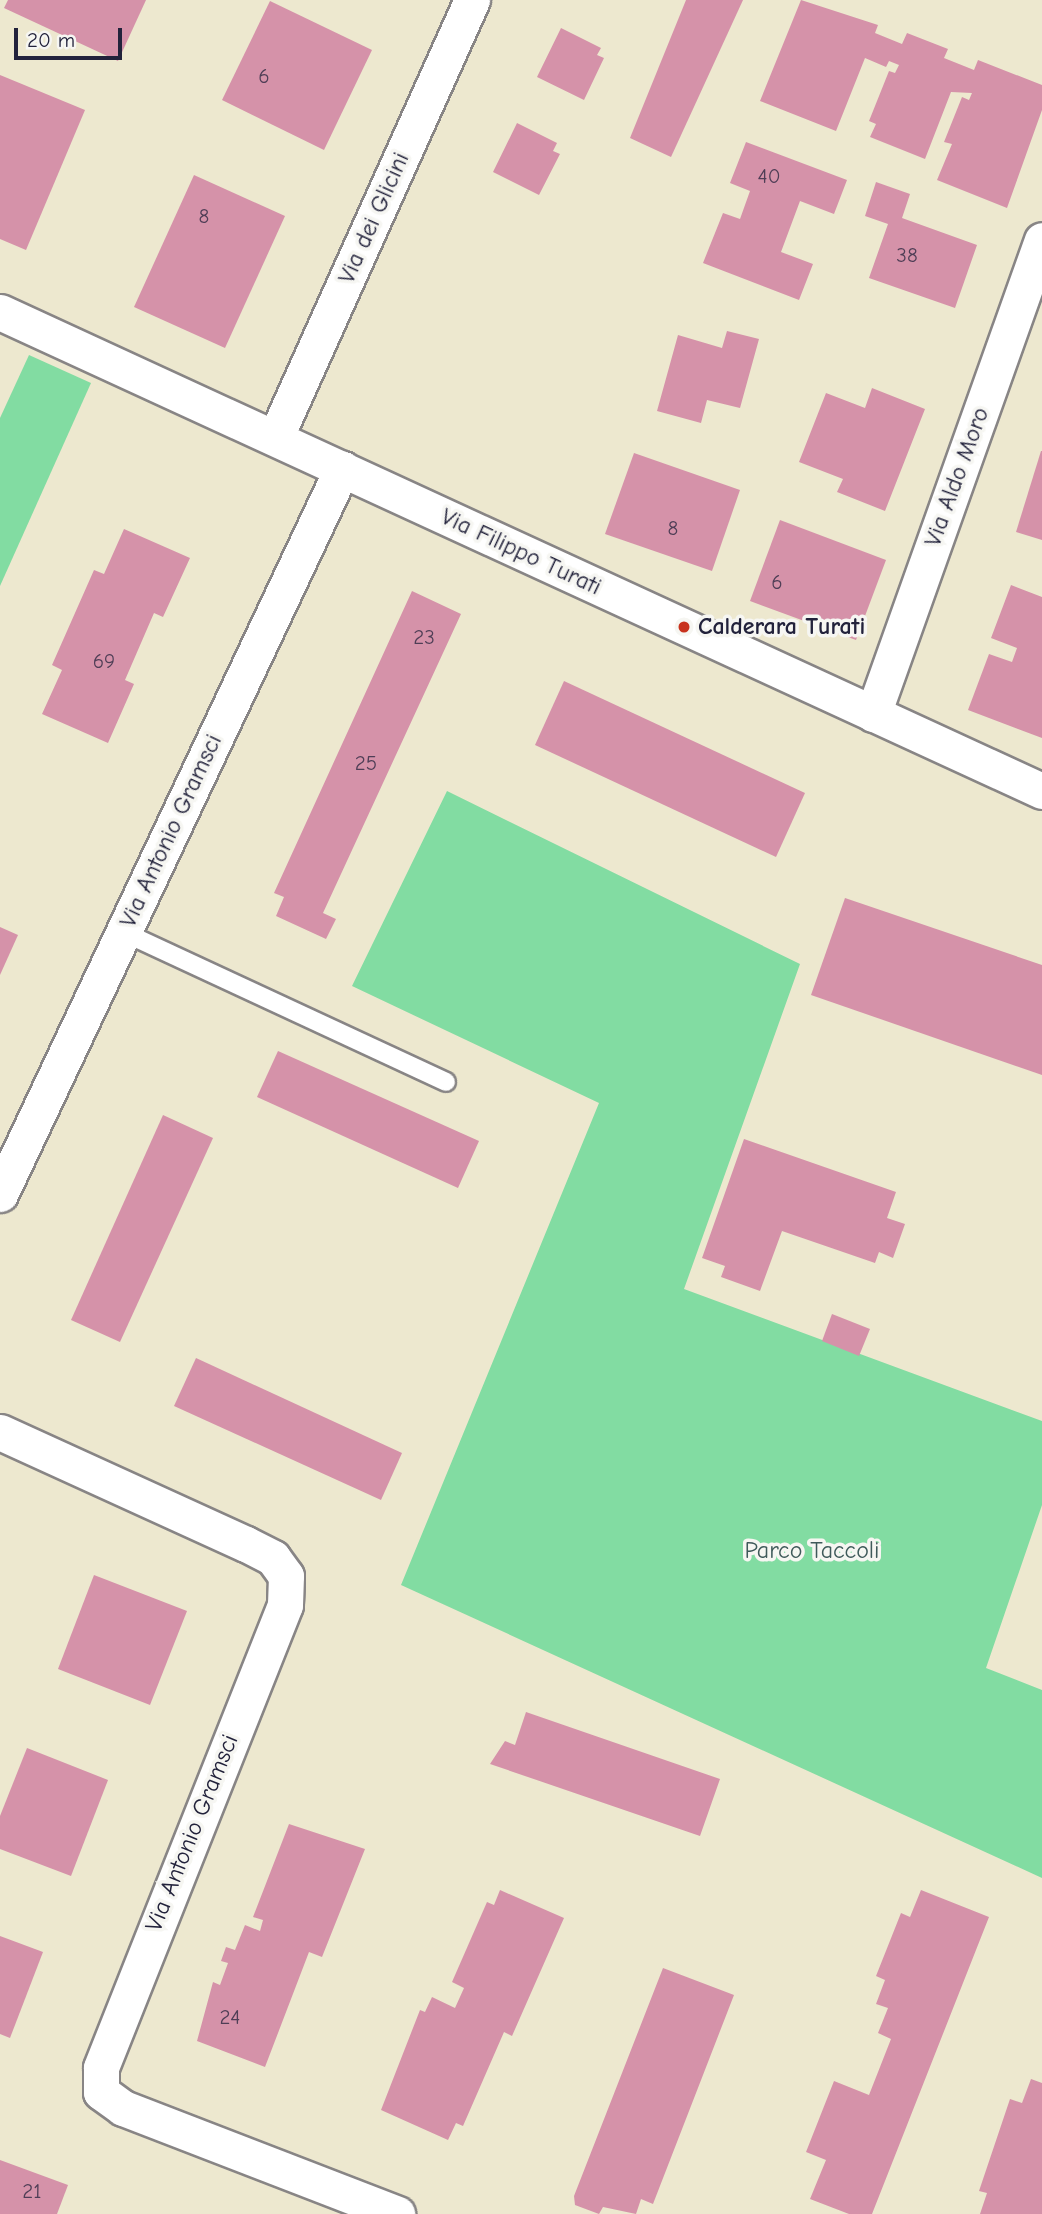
<!DOCTYPE html>
<style>
body{margin:0}
#map{position:relative;width:1042px;height:2214px;overflow:hidden;background:#ede8cf;font-family:"Comic Neue",sans-serif}
div>[style]{position:absolute}
.green>*{inset:0;background:#82dca2}
.building>*{inset:0;background:#d592a9}
.roads{filter:drop-shadow(2px 0 #888585) drop-shadow(-2px 0 #888585) drop-shadow(0 2px #888585) drop-shadow(0 -2px #888585)}
.service>*{height:18px;margin:-9px;padding:0 9px;transform-origin:9px;border-radius:9px;background:#fff}
.minor>*{height:35px;margin:-17.5px;padding:0 17.5px;transform-origin:17.5px;border-radius:17.5px;background:#fff}
.dots>*{width:19px;height:19px;translate:-50% -50%;box-sizing:border-box;border:4px solid #f6f6f2;border-radius:50%}
span{translate:-50% -50%;white-space:nowrap;text-align:center;line-height:1.15;-webkit-text-stroke:7px #f6f6f2;paint-order:stroke}
.number-label{font-size:21px;color:#4f3e56}
.number-label span{-webkit-text-stroke-width:0}
.street-label{font-size:24px;color:#22223b}
.poi-label{font-size:24px;color:#22223b;font-weight:700}
.left{translate:0 -50%;text-align:left}
.park-label{font-size:24px;color:#3f5a5a}
.scale{position:absolute;left:14px;top:28px;width:108px;height:32px;box-sizing:border-box;border:4px solid #22223b;border-top:0;padding-left:9px;font-size:21px;line-height:24px;white-space:nowrap;color:#22223b;-webkit-text-stroke:5px #f6f6f2;paint-order:stroke}
</style>
<div id="map">
<div class="green">
<div style="clip-path:polygon(29px 355px,91px 383px,0 586px,0 418px)"></div>
<div style="clip-path:polygon(447px 791px,800px 964px,684px 1289px,1042px 1421px,1042px 1505px,986px 1668px,1042px 1690px,1042px 1878px,401px 1585px,599px 1103px,352px 986px)"></div>
</div>
<div class="building">
<div style="clip-path:polygon(8px 0,146px 0,118px 61px,4px 8px)"></div>
<div style="clip-path:polygon(686px 0,743px 0,671px 157px,630px 138px)"></div>
<div style="clip-path:polygon(801px 0,878px 25px,875px 33px,902px 44px,907px 33px,948px 49px,944px 58px,974px 70px,978px 60px,1042px 85px,1042px 110px,1007px 208px,937px 180px,952px 144px,944px 142px,962px 97px,969px 100px,972px 93px,951px 92px,925px 159px,870px 137px,876px 124px,869px 121px,889px 71px,895px 73px,899px 65px,889px 61px,886px 67px,865px 58px,836px 131px,760px 101px)"></div>
<div style="clip-path:polygon(270px 1px,372px 50px,324px 150px,222px 100px)"></div>
<div style="clip-path:polygon(561px 28px,601px 48px,597px 55px,604px 58px,584px 100px,537px 77px)"></div>
<div style="clip-path:polygon(0 75px,85px 110px,26px 250px,0 239px)"></div>
<div style="clip-path:polygon(517px 123px,557px 143px,553px 151px,560px 154px,539px 195px,493px 172px)"></div>
<div style="clip-path:polygon(746px 142px,847px 180px,834px 214px,800px 201px,781px 252px,813px 264px,799px 300px,703px 263px,723px 213px,740px 219px,750px 191px,730px 183px)"></div>
<div style="clip-path:polygon(194px 175px,285px 216px,225px 348px,134px 307px)"></div>
<div style="clip-path:polygon(876px 182px,910px 194px,902px 218px,977px 245px,955px 308px,869px 278px,888px 224px,865px 216px)"></div>
<div style="clip-path:polygon(727px 331px,759px 339px,740px 408px,707px 400px,701px 423px,657px 411px,678px 335px,722px 348px)"></div>
<div style="clip-path:polygon(872px 388px,925px 409px,885px 511px,837px 492px,843px 479px,799px 462px,826px 393px,865px 408px)"></div>
<div style="clip-path:polygon(1041px 451px,1042px 451px,1042px 540px,1016px 532px)"></div>
<div style="clip-path:polygon(634px 453px,740px 490px,712px 571px,605px 534px)"></div>
<div style="clip-path:polygon(780px 520px,886px 560px,856px 640px,750px 601px)"></div>
<div style="clip-path:polygon(124px 529px,190px 558px,163px 617px,154px 613px,125px 680px,134px 684px,108px 743px,42px 714px,62px 670px,52px 665px,94px 570px,104px 574px)"></div>
<div style="clip-path:polygon(1011px 585px,1042px 597px,1042px 738px,968px 710px,989px 654px,1012px 662px,1017px 648px,991px 638px)"></div>
<div style="clip-path:polygon(412px 591px,461px 614px,323px 913px,336px 919px,326px 939px,276px 916px,284px 897px,274px 893px)"></div>
<div style="clip-path:polygon(564px 681px,805px 793px,776px 857px,535px 745px)"></div>
<div style="clip-path:polygon(845px 898px,1042px 965px,1042px 1075px,811px 995px)"></div>
<div style="clip-path:polygon(0 927px,18px 935px,0 975px)"></div>
<div style="clip-path:polygon(278px 1051px,479px 1141px,458px 1188px,257px 1097px)"></div>
<div style="clip-path:polygon(163px 1115px,213px 1138px,120px 1342px,71px 1320px)"></div>
<div style="clip-path:polygon(744px 1139px,896px 1192px,887px 1218px,905px 1224px,893px 1258px,879px 1252px,875px 1263px,782px 1231px,760px 1291px,721px 1277px,725px 1266px,702px 1258px)"></div>
<div style="clip-path:polygon(832px 1314px,870px 1329px,859px 1356px,822px 1341px)"></div>
<div style="clip-path:polygon(196px 1358px,402px 1453px,381px 1500px,174px 1406px)"></div>
<div style="clip-path:polygon(94px 1575px,187px 1611px,150px 1705px,58px 1669px)"></div>
<div style="clip-path:polygon(526px 1712px,720px 1779px,700px 1836px,490px 1764px,505px 1741px,515px 1745px)"></div>
<div style="clip-path:polygon(27px 1748px,108px 1780px,71px 1876px,0 1849px,0 1816px)"></div>
<div style="clip-path:polygon(289px 1824px,365px 1849px,322px 1957px,309px 1952px,265px 2067px,197px 2041px,213px 1982px,220px 1985px,228px 1963px,221px 1961px,226px 1947px,235px 1950px,245px 1925px,260px 1931px,263px 1920px,253px 1917px)"></div>
<div style="clip-path:polygon(500px 1890px,564px 1918px,512px 2036px,504px 2032px,463px 2126px,456px 2123px,448px 2140px,381px 2110px,420px 2010px,425px 2012px,432px 1997px,455px 2008px,464px 1988px,452px 1982px,487px 1902px,494px 1905px)"></div>
<div style="clip-path:polygon(921px 1890px,989px 1917px,872px 2214px,849px 2214px,810px 2199px,826px 2160px,806px 2152px,834px 2081px,869px 2095px,891px 2039px,878px 2033px,888px 2008px,876px 2004px,885px 1980px,876px 1976px,901px 1913px,910px 1917px)"></div>
<div style="clip-path:polygon(0 1936px,43px 1952px,10px 2038px,0 2034px)"></div>
<div style="clip-path:polygon(663px 1968px,734px 1995px,653px 2204px,641px 2199px,636px 2214px,603px 2207px,599px 2214px,575px 2205px,574px 2196px)"></div>
<div style="clip-path:polygon(1031px 2079px,1042px 2083px,1042px 2214px,980px 2214px,987px 2193px,979px 2191px,1010px 2099px,1022px 2103px)"></div>
<div style="clip-path:polygon(0 2160px,68px 2185px,57px 2214px,0 2214px)"></div>
</div>
<div class="roads">
<div class="service">
<div style="left:123px;top:932px;width:356px;rotate:24.9deg"></div>
</div>
<div class="minor">
<div style="left:0;top:312px;width:1147px;rotate:24.69deg"></div>
<div style="left:276px;top:436px;width:478px;rotate:-65.8deg"></div>
<div style="left:873px;top:714px;width:503px;rotate:-70.38deg"></div>
<div style="left:0;top:1194px;width:802px;rotate:-64.75deg"></div>
<div style="left:0;top:1432px;width:270px;rotate:24.5deg"></div>
<div style="left:246px;top:1544px;width:30px;rotate:27deg"></div>
<div style="left:273px;top:1558px;width:22px;rotate:54deg"></div>
<div style="left:286px;top:1576px;width:29px;rotate:92deg"></div>
<div style="left:285px;top:1605px;width:498px;rotate:111.7deg"></div>
<div style="left:101px;top:2068px;width:24px;rotate:90deg"></div>
<div style="left:101px;top:2092px;width:27px;rotate:36deg"></div>
<div style="left:123px;top:2108px;width:294px;rotate:21.1deg"></div>
</div>
</div>
<div class="dots">
<div style="left:684px;top:627px;background:#c8321e"></div>
</div>
<div class="number-label">
<span style="left:264px;top:76px">6</span>
<span style="left:769px;top:176px">40</span>
<span style="left:204px;top:216px">8</span>
<span style="left:907px;top:255px">38</span>
<span style="left:673px;top:528px">8</span>
<span style="left:777px;top:582px">6</span>
<span style="left:424px;top:637px">23</span>
<span style="left:104px;top:661px">69</span>
<span style="left:366px;top:763px">25</span>
<span style="left:230px;top:2017px">24</span>
<span style="left:32px;top:2191px">21</span>
</div>
<div class="street-label">
<span style="left:374px;top:218px;rotate:-66deg">Via dei Glicini</span>
<span style="left:957px;top:477px;rotate:-70deg">Via Aldo Moro</span>
<span style="left:521px;top:552px;rotate:25deg">Via Filippo Turati</span>
<span style="left:171px;top:831px;rotate:-65deg">Via Antonio Gramsci</span>
<span style="left:192px;top:1833px;rotate:-68deg">Via Antonio Gramsci</span>
</div>
<div class="poi-label">
<span class="left" style="left:698px;top:627px">Calderara Turati</span>
</div>
<div class="park-label">
<span style="left:812px;top:1551px">Parco Taccoli</span>
</div>
<div class="scale">20 m</div>
</div>
